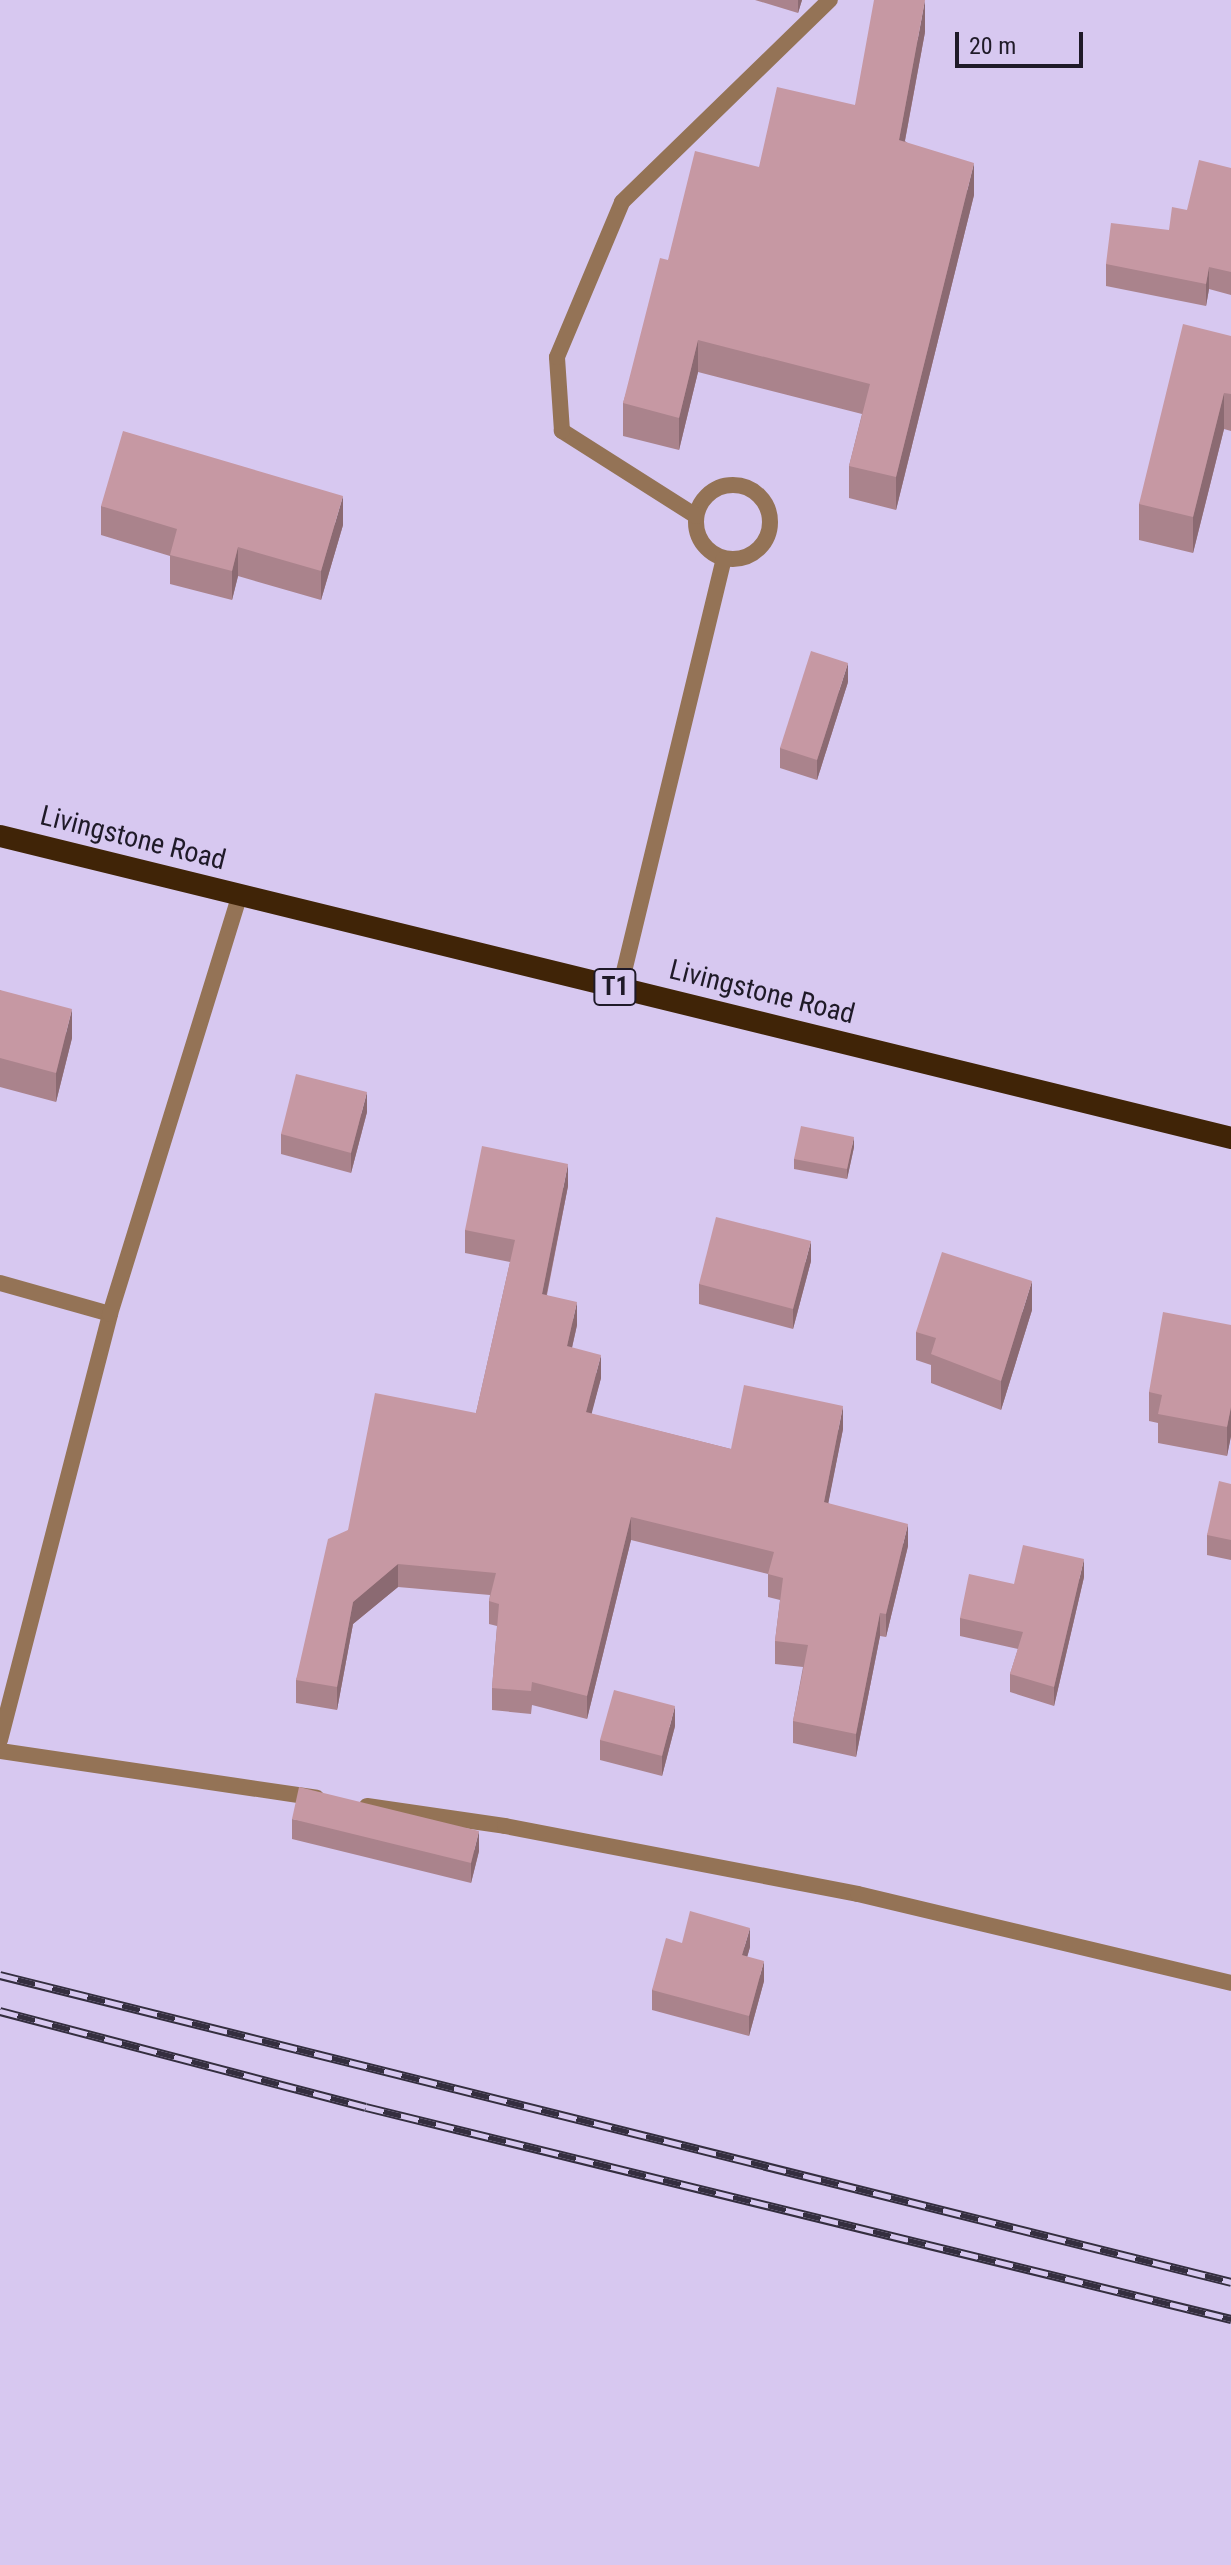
<!DOCTYPE html>
<style>
body{margin:0}
#map{position:relative;width:1231px;height:2565px;overflow:hidden;background:#d7c8f0;font-family:"Roboto Condensed",sans-serif}
div>[style]{position:absolute}
.minor>*{height:16px;margin:-8px;padding:0 8px;transform-origin:8px;border-radius:8px;background:#947356}
.minor>.ring{margin:-8px;padding:0;box-sizing:content-box;background:none;border:16px solid #947356;border-radius:50%}
.trunk>*{height:22px;margin:-11px;padding:0 11px;transform-origin:11px;border-radius:11px;background:#402407}
.rail>*{height:9px;margin-top:-4.5px;transform-origin:0;background:repeating-linear-gradient(90deg,#d7c8f0 0 18px,#342e3f 0 36px);box-sizing:border-box;border-block:2px solid #342e3f}
.wall>*{inset:0;background:#aa838c}
.shaded-wall>*{inset:0;background:#8b6a72}
.building>*{inset:0;background:#c698a3}
span{translate:-50% -50%;white-space:nowrap;text-align:center;line-height:1.15;-webkit-text-stroke:6px #d7c8f0;paint-order:stroke}
.shield-label span{padding:2px 6px;background:#d7c8f0;border:2px solid;border-radius:6px;-webkit-text-stroke-width:0}
.shield-label{font-size:26px;color:#1f1a28;font-weight:700}
.street-label{font-size:28px;color:#1f1a28}
.scale{position:absolute;left:955px;top:32px;width:128px;height:36px;box-sizing:border-box;border:4px solid #1f1a28;border-top:0;padding-left:10px;font-size:24px;line-height:28px;white-space:nowrap;color:#1f1a28;-webkit-text-stroke:6px #d7c8f0;paint-order:stroke}
</style>
<div id="map">
<div class="minor">
<div class="ring" style="left:696px;top:485px;width:58px;height:58px"></div>
<div style="left:696px;top:516px;width:159px;rotate:-147.6deg"></div>
<div style="left:562px;top:431px;width:74px;rotate:-93.9deg"></div>
<div style="left:557px;top:357px;width:168px;rotate:-67.2deg"></div>
<div style="left:622px;top:202px;width:290px;rotate:-44.2deg"></div>
<div style="left:620px;top:988px;width:441px;rotate:-76.4deg"></div>
<div style="left:0;top:1283px;width:114px;rotate:15.7deg"></div>
<div style="left:0;top:1740px;width:440px;rotate:-75.5deg"></div>
<div style="left:110px;top:1314px;width:439px;rotate:-72.8deg"></div>
<div style="left:0;top:1751px;width:320px;rotate:8.4deg"></div>
<div style="left:367px;top:1806px;width:139px;rotate:8.2deg"></div>
<div style="left:505px;top:1826px;width:359px;rotate:10.9deg"></div>
<div style="left:858px;top:1894px;width:383px;rotate:13.4deg"></div>
</div>
<div class="trunk">
<div style="left:0;top:836px;width:1268px;rotate:13.78deg"></div>
</div>
<div class="rail">
<div style="left:0;top:1975px;width:1269px;rotate:14deg"></div>
<div style="left:0;top:2011px;width:378px;rotate:14.7deg"></div>
<div style="left:366px;top:2107px;width:891px;rotate:13.77deg"></div>
</div>
<div class="wall">
<div style="clip-path:polygon(755px 0,802px 0,798px 13px)"></div>
<div style="clip-path:polygon(925px 32px,905px 141px,974px 195px,896px 510px,849px 498px,849px 466px,862px 414px,698px 372px,679px 450px,623px 436px,623px 403px,668px 260px,759px 167px,855px 105px)"></div>
<div style="clip-path:polygon(1231px 168px,1231px 295px,1209px 289px,1206px 306px,1106px 286px,1106px 264px,1169px 230px,1187px 210px)"></div>
<div style="clip-path:polygon(1231px 336px,1231px 431px,1224px 429px,1193px 553px,1139px 540px,1139px 504px)"></div>
<div style="clip-path:polygon(101px 506px,343px 525px,321px 600px,238px 576px,232px 600px,170px 584px,170px 556px,101px 535px)"></div>
<div style="clip-path:polygon(848px 682px,817px 780px,780px 768px,780px 748px)"></div>
<div style="clip-path:polygon(0 990px,72px 1038px,56px 1102px,0 1087px)"></div>
<div style="clip-path:polygon(367px 1112px,351px 1173px,281px 1154px,281px 1134px)"></div>
<div style="clip-path:polygon(854px 1147px,847px 1179px,794px 1169px,794px 1159px)"></div>
<div style="clip-path:polygon(568px 1186px,547px 1295px,577px 1325px,572px 1348px,601px 1378px,591px 1414px,731px 1449px,843px 1429px,828px 1503px,908px 1546px,886px 1637px,880px 1636px,856px 1757px,793px 1743px,793px 1721px,803px 1667px,775px 1664px,775px 1641px,780px 1600px,768px 1597px,768px 1574px,631px 1540px,587px 1719px,532px 1705px,531px 1714px,492px 1710px,492px 1688px,497px 1626px,489px 1624px,489px 1601px,490px 1595px,398px 1587px,353px 1624px,337px 1710px,296px 1703px,296px 1680px,348px 1530px,476px 1413px,510px 1262px,465px 1253px,465px 1230px)"></div>
<div style="clip-path:polygon(811px 1261px,793px 1329px,699px 1304px,699px 1284px)"></div>
<div style="clip-path:polygon(1032px 1310px,1001px 1410px,931px 1383px,931px 1365px,916px 1360px,916px 1332px)"></div>
<div style="clip-path:polygon(1231px 1325px,1231px 1436px,1227px 1456px,1158px 1443px,1158px 1423px,1149px 1421px,1149px 1392px)"></div>
<div style="clip-path:polygon(1231px 1484px,1231px 1560px,1207px 1555px,1207px 1535px)"></div>
<div style="clip-path:polygon(1084px 1577px,1054px 1706px,1010px 1692px,1010px 1674px,1018px 1649px,960px 1636px,960px 1618px)"></div>
<div style="clip-path:polygon(675px 1726px,662px 1776px,600px 1760px,600px 1740px)"></div>
<div style="clip-path:polygon(292px 1819px,479px 1851px,471px 1883px,292px 1839px)"></div>
<div style="clip-path:polygon(682px 1943px,750px 1947px,747px 1957px,764px 1981px,749px 2036px,652px 2010px,652px 1990px)"></div>
</div>
<div class="shaded-wall">
<div style="clip-path:polygon(798px 0,802px 0,798px 13px)"></div>
<div style="clip-path:polygon(925px 0,925px 32px,899px 172px,899px 140px)"></div>
<div style="clip-path:polygon(974px 163px,974px 195px,896px 510px,896px 477px)"></div>
<div style="clip-path:polygon(1209px 267px,1209px 289px,1206px 306px,1206px 284px)"></div>
<div style="clip-path:polygon(698px 340px,698px 372px,679px 450px,679px 418px)"></div>
<div style="clip-path:polygon(1224px 393px,1224px 429px,1193px 553px,1193px 517px)"></div>
<div style="clip-path:polygon(343px 496px,343px 525px,321px 600px,321px 571px)"></div>
<div style="clip-path:polygon(238px 547px,238px 576px,232px 600px,232px 571px)"></div>
<div style="clip-path:polygon(848px 663px,848px 682px,817px 780px,817px 760px)"></div>
<div style="clip-path:polygon(72px 1009px,72px 1038px,56px 1102px,56px 1073px)"></div>
<div style="clip-path:polygon(367px 1092px,367px 1112px,351px 1173px,351px 1153px)"></div>
<div style="clip-path:polygon(854px 1137px,854px 1147px,847px 1179px,847px 1169px)"></div>
<div style="clip-path:polygon(568px 1164px,568px 1186px,542px 1317px,542px 1294px)"></div>
<div style="clip-path:polygon(811px 1241px,811px 1261px,793px 1329px,793px 1309px)"></div>
<div style="clip-path:polygon(1032px 1281px,1032px 1310px,1001px 1410px,1001px 1381px)"></div>
<div style="clip-path:polygon(577px 1302px,577px 1325px,567px 1369px,567px 1346px)"></div>
<div style="clip-path:polygon(601px 1355px,601px 1378px,586px 1435px,586px 1412px)"></div>
<div style="clip-path:polygon(843px 1406px,843px 1429px,824px 1525px,824px 1502px)"></div>
<div style="clip-path:polygon(1231px 1407px,1231px 1436px,1227px 1456px,1227px 1427px)"></div>
<div style="clip-path:polygon(631px 1517px,631px 1540px,587px 1719px,587px 1696px)"></div>
<div style="clip-path:polygon(908px 1524px,908px 1546px,886px 1637px,886px 1614px)"></div>
<div style="clip-path:polygon(1084px 1559px,1084px 1577px,1054px 1706px,1054px 1687px)"></div>
<div style="clip-path:polygon(398px 1564px,398px 1587px,353px 1624px,337px 1710px,337px 1687px,353px 1602px)"></div>
<div style="clip-path:polygon(880px 1613px,880px 1636px,856px 1757px,856px 1734px)"></div>
<div style="clip-path:polygon(675px 1706px,675px 1726px,662px 1776px,662px 1756px)"></div>
<div style="clip-path:polygon(479px 1831px,479px 1851px,471px 1883px,471px 1863px)"></div>
<div style="clip-path:polygon(750px 1928px,750px 1947px,742px 1975px,742px 1955px)"></div>
<div style="clip-path:polygon(764px 1961px,764px 1981px,749px 2036px,749px 2016px)"></div>
</div>
<div class="building">
<div style="clip-path:polygon(874px 0,925px 0,899px 140px,974px 163px,896px 477px,849px 466px,870px 384px,698px 340px,679px 418px,623px 403px,660px 258px,668px 260px,695px 151px,759px 167px,777px 87px,855px 105px)"></div>
<div style="clip-path:polygon(1199px 160px,1231px 168px,1231px 272px,1209px 267px,1206px 284px,1106px 264px,1111px 223px,1169px 230px,1172px 207px,1187px 210px)"></div>
<div style="clip-path:polygon(1183px 324px,1231px 336px,1231px 394px,1224px 393px,1193px 517px,1139px 504px)"></div>
<div style="clip-path:polygon(123px 431px,343px 496px,321px 571px,238px 547px,232px 571px,170px 555px,177px 529px,101px 506px)"></div>
<div style="clip-path:polygon(811px 651px,848px 663px,817px 760px,780px 748px)"></div>
<div style="clip-path:polygon(0 990px,72px 1009px,56px 1073px,0 1058px)"></div>
<div style="clip-path:polygon(296px 1074px,367px 1092px,351px 1153px,281px 1134px)"></div>
<div style="clip-path:polygon(801px 1126px,854px 1137px,847px 1169px,794px 1159px)"></div>
<div style="clip-path:polygon(482px 1146px,568px 1164px,542px 1294px,577px 1302px,567px 1346px,601px 1355px,586px 1412px,731px 1449px,744px 1385px,843px 1406px,824px 1502px,908px 1524px,886px 1614px,880px 1613px,856px 1734px,793px 1721px,808px 1645px,775px 1641px,783px 1578px,768px 1574px,774px 1552px,631px 1517px,587px 1696px,532px 1682px,531px 1691px,492px 1688px,499px 1604px,489px 1601px,496px 1573px,398px 1564px,353px 1602px,337px 1687px,296px 1680px,328px 1539px,348px 1530px,375px 1393px,476px 1413px,515px 1240px,465px 1230px)"></div>
<div style="clip-path:polygon(716px 1217px,811px 1241px,793px 1309px,699px 1284px)"></div>
<div style="clip-path:polygon(942px 1252px,1032px 1281px,1001px 1381px,931px 1354px,936px 1338px,916px 1332px)"></div>
<div style="clip-path:polygon(1163px 1312px,1231px 1325px,1231px 1407px,1227px 1427px,1158px 1414px,1162px 1395px,1149px 1392px)"></div>
<div style="clip-path:polygon(1219px 1481px,1231px 1484px,1231px 1540px,1207px 1535px)"></div>
<div style="clip-path:polygon(1023px 1545px,1084px 1559px,1054px 1687px,1010px 1674px,1023px 1632px,960px 1618px,969px 1574px,1014px 1584px)"></div>
<div style="clip-path:polygon(614px 1690px,675px 1706px,662px 1756px,600px 1740px)"></div>
<div style="clip-path:polygon(299px 1787px,479px 1831px,471px 1863px,292px 1819px)"></div>
<div style="clip-path:polygon(690px 1911px,750px 1928px,742px 1955px,764px 1961px,749px 2016px,652px 1990px,666px 1938px,682px 1943px)"></div>
</div>
<div class="shield-label">
<span style="left:615px;top:987px">T1</span>
</div>
<div class="street-label">
<span style="left:133px;top:838px;rotate:14deg">Livingstone Road</span>
<span style="left:762px;top:992px;rotate:14deg">Livingstone Road</span>
</div>
<div class="scale">20 m</div>
</div>
